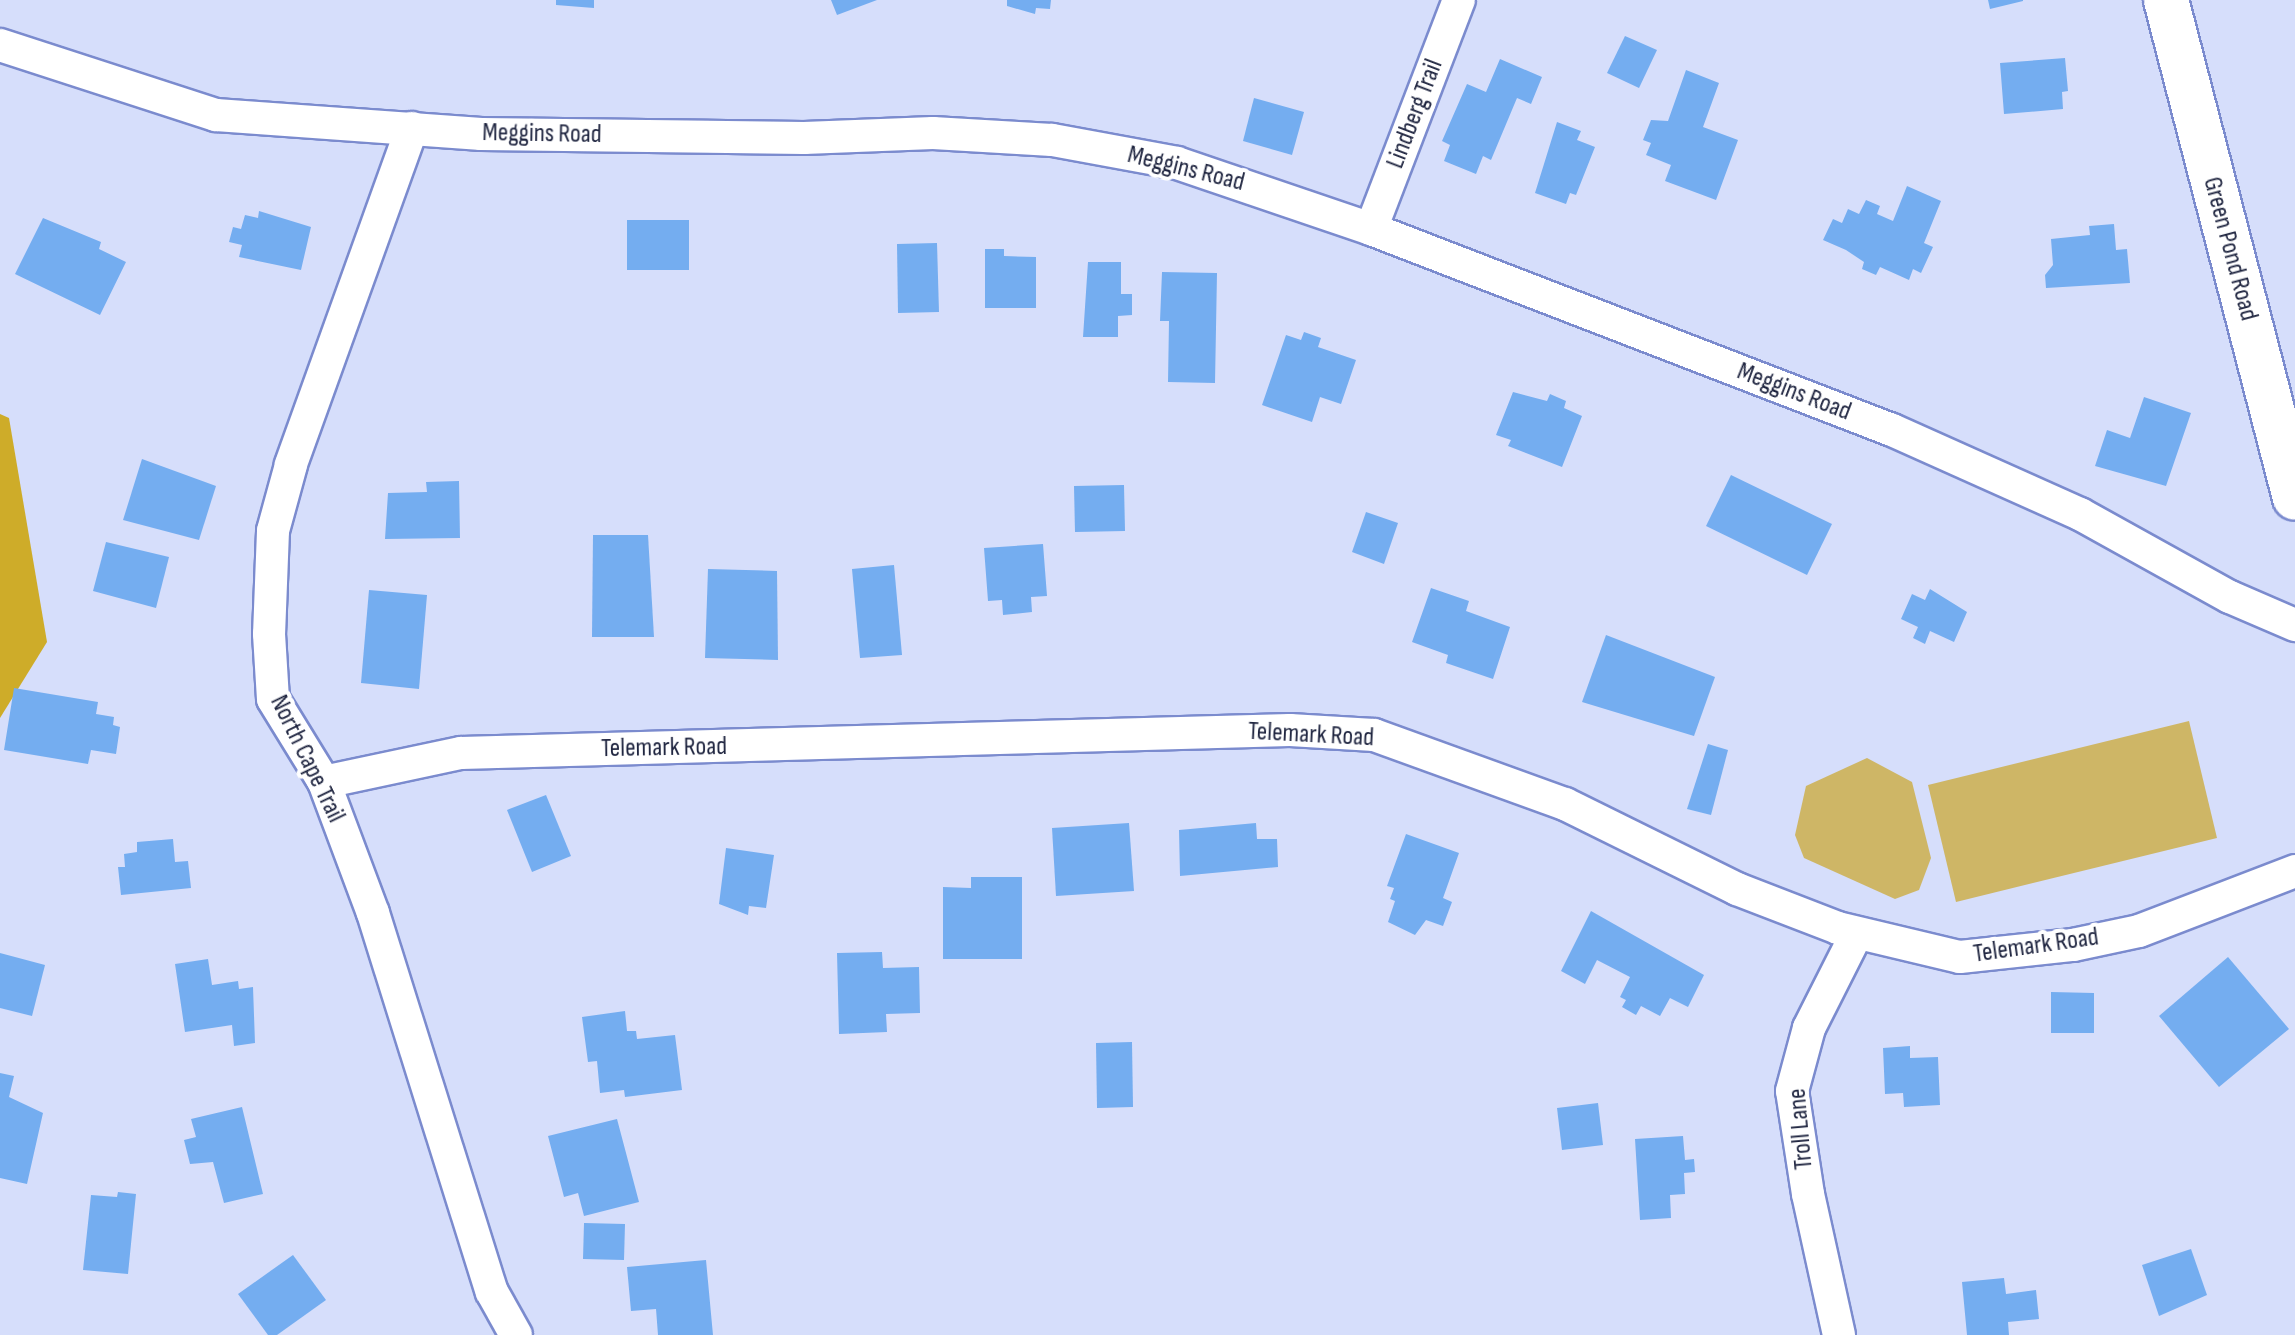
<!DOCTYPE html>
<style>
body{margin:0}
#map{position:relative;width:2295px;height:1335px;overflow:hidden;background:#d6defb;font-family:"Sofia Sans Condensed",sans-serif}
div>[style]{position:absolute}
.green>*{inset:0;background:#ceb666}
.forest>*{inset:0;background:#ceac29}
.building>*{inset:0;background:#74adf0}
.roads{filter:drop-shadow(2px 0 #7b8bce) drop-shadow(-2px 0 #7b8bce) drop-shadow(0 2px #7b8bce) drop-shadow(0 -2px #7b8bce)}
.street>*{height:32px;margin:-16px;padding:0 16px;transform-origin:16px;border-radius:16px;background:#fff}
.primary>*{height:44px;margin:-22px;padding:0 22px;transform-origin:22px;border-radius:22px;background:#fff}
span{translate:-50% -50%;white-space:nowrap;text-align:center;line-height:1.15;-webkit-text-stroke:8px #fff;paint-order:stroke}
.street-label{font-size:26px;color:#1e243f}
</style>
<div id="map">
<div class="green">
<div style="clip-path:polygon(2189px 721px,2217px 838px,1956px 902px,1928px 785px)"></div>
<div style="clip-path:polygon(1867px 758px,1912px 782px,1931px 858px,1919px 890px,1895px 899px,1804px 858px,1795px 835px,1806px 786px)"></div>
</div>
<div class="forest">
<div style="clip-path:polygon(0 414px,9px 418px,47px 642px,0 718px)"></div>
</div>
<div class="building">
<div style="clip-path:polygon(556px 0,594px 0,594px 8px,556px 5px)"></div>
<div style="clip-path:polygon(831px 0,877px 0,837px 15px)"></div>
<div style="clip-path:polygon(1007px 0,1051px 0,1050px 9px,1036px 8px,1035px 14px,1007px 6px)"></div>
<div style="clip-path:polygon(1988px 0,2023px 0,2023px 1px,1990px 9px)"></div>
<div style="clip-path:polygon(1625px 36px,1657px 50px,1639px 88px,1607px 73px)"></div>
<div style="clip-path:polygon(2065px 58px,2068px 91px,2062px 92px,2063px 109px,2004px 114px,2000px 63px)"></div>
<div style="clip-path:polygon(1500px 59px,1542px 77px,1531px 104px,1517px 98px,1491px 160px,1483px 156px,1476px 174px,1444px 161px,1450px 145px,1442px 141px,1467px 84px,1486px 92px)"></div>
<div style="clip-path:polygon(1686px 70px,1719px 83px,1703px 127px,1738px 140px,1716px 200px,1665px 181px,1671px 165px,1646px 155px,1651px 143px,1643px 140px,1651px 120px,1668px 121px)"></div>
<div style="clip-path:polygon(1254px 98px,1304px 112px,1292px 155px,1243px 141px)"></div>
<div style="clip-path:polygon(1557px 122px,1581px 131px,1577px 140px,1595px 147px,1576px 195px,1570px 193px,1566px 204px,1535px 193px)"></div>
<div style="clip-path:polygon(1907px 186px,1941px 201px,1924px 243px,1933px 247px,1921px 273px,1913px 269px,1909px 280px,1880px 267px,1876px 275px,1862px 269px,1864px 262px,1846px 250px,1823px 240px,1833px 219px,1842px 223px,1848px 209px,1859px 214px,1866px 200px,1880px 206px,1877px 214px,1893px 221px)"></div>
<div style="clip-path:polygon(259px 211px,311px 227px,301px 270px,239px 257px,242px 245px,229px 242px,233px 227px,241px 229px,245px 215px,258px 218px)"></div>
<div style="clip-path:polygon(43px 218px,101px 242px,99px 249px,126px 262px,100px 315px,15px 274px)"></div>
<div style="clip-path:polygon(627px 220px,689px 220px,689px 270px,627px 270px)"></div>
<div style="clip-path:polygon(2114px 224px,2116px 250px,2127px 249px,2130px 283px,2046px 288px,2045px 275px,2053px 265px,2051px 239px,2090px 235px,2089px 226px)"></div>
<div style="clip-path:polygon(937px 243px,939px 312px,898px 313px,897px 244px)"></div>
<div style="clip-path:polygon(985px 249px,1004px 249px,1004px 256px,1036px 257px,1036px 308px,985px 308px)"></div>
<div style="clip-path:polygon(1088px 262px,1121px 262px,1121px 294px,1132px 294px,1132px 315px,1118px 316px,1118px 337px,1083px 337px)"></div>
<div style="clip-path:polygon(1162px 272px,1217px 273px,1215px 383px,1168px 382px,1169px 321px,1160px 321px)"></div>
<div style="clip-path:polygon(1304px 332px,1321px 338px,1318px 347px,1356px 360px,1341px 404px,1320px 397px,1312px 422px,1262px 405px,1286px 335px,1301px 340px)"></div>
<div style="clip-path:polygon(1513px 392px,1547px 401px,1550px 394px,1566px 401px,1564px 408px,1582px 416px,1562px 467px,1508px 446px,1511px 440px,1496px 435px)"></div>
<div style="clip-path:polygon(2144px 397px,2191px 413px,2166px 486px,2095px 466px,2107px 430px,2130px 438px)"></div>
<div style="clip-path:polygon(142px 459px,216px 486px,199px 540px,123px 520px)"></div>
<div style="clip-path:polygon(1731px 475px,1832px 524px,1807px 575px,1706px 526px)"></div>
<div style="clip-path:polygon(459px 481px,460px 538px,385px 539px,388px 493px,427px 492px,426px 482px)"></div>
<div style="clip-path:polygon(1124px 485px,1125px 531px,1075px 532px,1074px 486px)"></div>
<div style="clip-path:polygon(1366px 512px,1398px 523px,1384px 564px,1352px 552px)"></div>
<div style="clip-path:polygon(593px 535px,648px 535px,654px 637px,592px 637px)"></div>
<div style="clip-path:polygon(106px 542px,169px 557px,156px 608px,93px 591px)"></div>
<div style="clip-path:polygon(1043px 544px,1047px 596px,1031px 597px,1032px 612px,1003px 615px,1002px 600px,988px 601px,984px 548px)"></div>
<div style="clip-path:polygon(894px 565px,902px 655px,860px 658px,852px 569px)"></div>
<div style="clip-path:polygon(708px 569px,777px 571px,778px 660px,705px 658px)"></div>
<div style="clip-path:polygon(1431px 588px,1469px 601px,1466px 611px,1510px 627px,1493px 679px,1446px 663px,1448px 655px,1412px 642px)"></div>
<div style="clip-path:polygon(1930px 589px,1967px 612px,1954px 642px,1930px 631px,1925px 644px,1913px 638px,1918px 627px,1901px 619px,1912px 594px,1925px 600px)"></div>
<div style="clip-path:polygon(369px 590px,427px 595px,419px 689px,361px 683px)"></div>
<div style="clip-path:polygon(1606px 635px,1715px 677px,1694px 736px,1582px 702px)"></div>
<div style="clip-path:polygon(14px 688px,98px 702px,96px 714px,114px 717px,113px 725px,120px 727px,116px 754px,91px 750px,88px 764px,4px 750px)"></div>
<div style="clip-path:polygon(1708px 744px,1728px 750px,1711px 815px,1687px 809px)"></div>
<div style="clip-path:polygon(546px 795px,571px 856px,532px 872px,507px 810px)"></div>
<div style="clip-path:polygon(1129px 823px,1134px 891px,1056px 896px,1052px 828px)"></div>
<div style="clip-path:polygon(1256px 823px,1257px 839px,1277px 839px,1278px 867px,1180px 876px,1179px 830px)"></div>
<div style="clip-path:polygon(1406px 834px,1459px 853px,1443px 898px,1452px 902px,1443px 926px,1426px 920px,1415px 935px,1388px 922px,1395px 901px,1390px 899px,1394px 888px,1387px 886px)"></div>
<div style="clip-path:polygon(173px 839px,175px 862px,188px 861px,191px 888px,121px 895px,118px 867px,125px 867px,124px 854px,137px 852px,137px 842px)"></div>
<div style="clip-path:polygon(726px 848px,774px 855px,766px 908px,749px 906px,748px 915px,719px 904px)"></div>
<div style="clip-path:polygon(971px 877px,1022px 877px,1022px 959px,943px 959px,943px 887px,971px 888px)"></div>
<div style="clip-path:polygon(1591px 911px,1704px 975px,1688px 1007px,1670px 998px,1660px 1016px,1641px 1006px,1636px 1015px,1622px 1007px,1626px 1000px,1620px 997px,1630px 977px,1597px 960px,1585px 984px,1561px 971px)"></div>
<div style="clip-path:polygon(882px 952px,883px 968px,919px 967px,920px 1013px,886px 1014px,887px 1032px,839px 1034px,837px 953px)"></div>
<div style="clip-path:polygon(0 953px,45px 965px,32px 1016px,0 1008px)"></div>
<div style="clip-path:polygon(2228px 957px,2289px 1029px,2219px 1087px,2159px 1016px)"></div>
<div style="clip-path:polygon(208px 959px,212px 985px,238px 981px,239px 989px,253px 987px,255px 1043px,234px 1046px,232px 1025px,185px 1032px,175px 964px)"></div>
<div style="clip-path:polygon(2051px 992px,2094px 993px,2094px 1033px,2051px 1033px)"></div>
<div style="clip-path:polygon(625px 1011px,627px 1031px,636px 1031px,637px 1039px,675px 1035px,682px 1090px,625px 1097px,624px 1090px,600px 1093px,597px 1061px,588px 1062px,582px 1017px)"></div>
<div style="clip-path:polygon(1132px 1042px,1133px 1107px,1097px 1108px,1096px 1043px)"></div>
<div style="clip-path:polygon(1910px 1046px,1910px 1058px,1938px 1057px,1940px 1105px,1904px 1107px,1903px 1093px,1885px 1094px,1883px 1048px)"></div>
<div style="clip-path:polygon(0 1073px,14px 1076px,9px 1097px,43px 1113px,27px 1184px,0 1178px)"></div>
<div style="clip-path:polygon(1598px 1103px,1603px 1145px,1562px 1150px,1557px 1108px)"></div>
<div style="clip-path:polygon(242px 1107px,263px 1194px,224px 1203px,213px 1162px,190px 1164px,184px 1140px,196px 1137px,191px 1119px)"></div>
<div style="clip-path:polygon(617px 1119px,639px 1202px,584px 1216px,578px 1193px,564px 1197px,548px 1136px)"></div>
<div style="clip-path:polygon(1683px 1136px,1685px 1160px,1694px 1159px,1695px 1172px,1684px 1173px,1685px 1194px,1670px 1195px,1671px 1218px,1640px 1220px,1635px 1139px)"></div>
<div style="clip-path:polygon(118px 1192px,136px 1194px,128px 1274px,83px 1270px,91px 1195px,117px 1197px)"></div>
<div style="clip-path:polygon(584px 1223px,625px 1224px,624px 1260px,583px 1259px)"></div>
<div style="clip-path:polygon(2191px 1249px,2207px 1295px,2159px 1316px,2142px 1265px)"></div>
<div style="clip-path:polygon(293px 1255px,326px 1300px,277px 1335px,268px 1335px,238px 1294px)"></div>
<div style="clip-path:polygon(706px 1260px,713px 1335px,658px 1335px,656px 1309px,631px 1311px,627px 1267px)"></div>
<div style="clip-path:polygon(2004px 1278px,2006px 1294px,2036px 1290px,2039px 1319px,2008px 1322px,2009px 1335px,1967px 1335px,1962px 1282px)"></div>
</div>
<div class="roads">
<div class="street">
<div style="left:0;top:45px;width:227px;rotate:18deg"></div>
<div style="left:216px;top:115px;width:266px;rotate:4.1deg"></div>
<div style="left:481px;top:134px;width:323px;rotate:0.7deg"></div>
<div style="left:804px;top:138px;width:129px;rotate:-2.2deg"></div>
<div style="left:933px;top:133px;width:119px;rotate:3.4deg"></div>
<div style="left:1052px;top:140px;width:127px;rotate:10.4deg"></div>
<div style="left:1177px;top:163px;width:205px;rotate:18.8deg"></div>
<div style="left:1371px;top:229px;width:558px;rotate:21.1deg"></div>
<div style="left:1892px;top:430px;width:206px;rotate:24.1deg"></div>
<div style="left:2080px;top:514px;width:171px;rotate:29deg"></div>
<div style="left:2230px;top:597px;width:71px;rotate:23.3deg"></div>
<div style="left:412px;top:128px;width:358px;rotate:109.8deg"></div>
<div style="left:291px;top:465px;width:68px;rotate:105.3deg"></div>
<div style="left:273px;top:531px;width:103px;rotate:92.2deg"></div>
<div style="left:269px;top:634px;width:65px;rotate:86.5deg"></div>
<div style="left:273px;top:699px;width:97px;rotate:58.4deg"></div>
<div style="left:324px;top:782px;width:140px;rotate:69.5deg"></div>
<div style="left:373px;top:913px;width:397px;rotate:72.6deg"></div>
<div style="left:492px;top:1292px;width:49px;rotate:60.8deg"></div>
<div style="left:1371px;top:229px;width:245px;rotate:-69deg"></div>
<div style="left:324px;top:782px;width:140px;rotate:-12deg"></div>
<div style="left:461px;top:753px;width:829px;rotate:-1.59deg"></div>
<div style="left:1290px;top:730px;width:84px;rotate:3.4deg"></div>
<div style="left:1374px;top:735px;width:203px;rotate:19.9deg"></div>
<div style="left:1565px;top:804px;width:192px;rotate:26.3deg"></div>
<div style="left:1737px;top:889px;width:108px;rotate:21.1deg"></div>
<div style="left:1838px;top:928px;width:125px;rotate:13.4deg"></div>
<div style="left:1960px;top:957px;width:114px;rotate:-6.1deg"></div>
<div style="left:2073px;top:945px;width:67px;rotate:-12deg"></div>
<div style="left:2139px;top:931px;width:167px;rotate:-21deg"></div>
<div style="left:1839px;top:1335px;width:144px;rotate:-102.4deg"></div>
<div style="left:1808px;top:1194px;width:104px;rotate:-98.8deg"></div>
<div style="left:1792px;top:1091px;width:65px;rotate:-74.9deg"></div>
<div style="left:1809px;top:1028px;width:106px;rotate:-63.2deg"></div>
</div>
<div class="primary">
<div style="left:2166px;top:0;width:514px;rotate:75.48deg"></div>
</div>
</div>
<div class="street-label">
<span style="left:1415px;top:114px;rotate:-69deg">Lindberg Trail</span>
<span style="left:542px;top:134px;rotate:1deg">Meggins Road</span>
<span style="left:1186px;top:169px;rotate:14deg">Meggins Road</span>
<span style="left:2230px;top:249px;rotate:75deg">Green Pond Road</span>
<span style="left:1794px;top:392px;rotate:21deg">Meggins Road</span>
<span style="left:1311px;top:735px;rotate:3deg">Telemark Road</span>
<span style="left:664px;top:748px;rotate:-1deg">Telemark Road</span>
<span style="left:307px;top:759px;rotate:64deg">North Cape Trail</span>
<span style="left:2036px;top:946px;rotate:-8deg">Telemark Road</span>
<span style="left:1801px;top:1129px;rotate:-95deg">Troll Lane</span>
</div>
</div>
